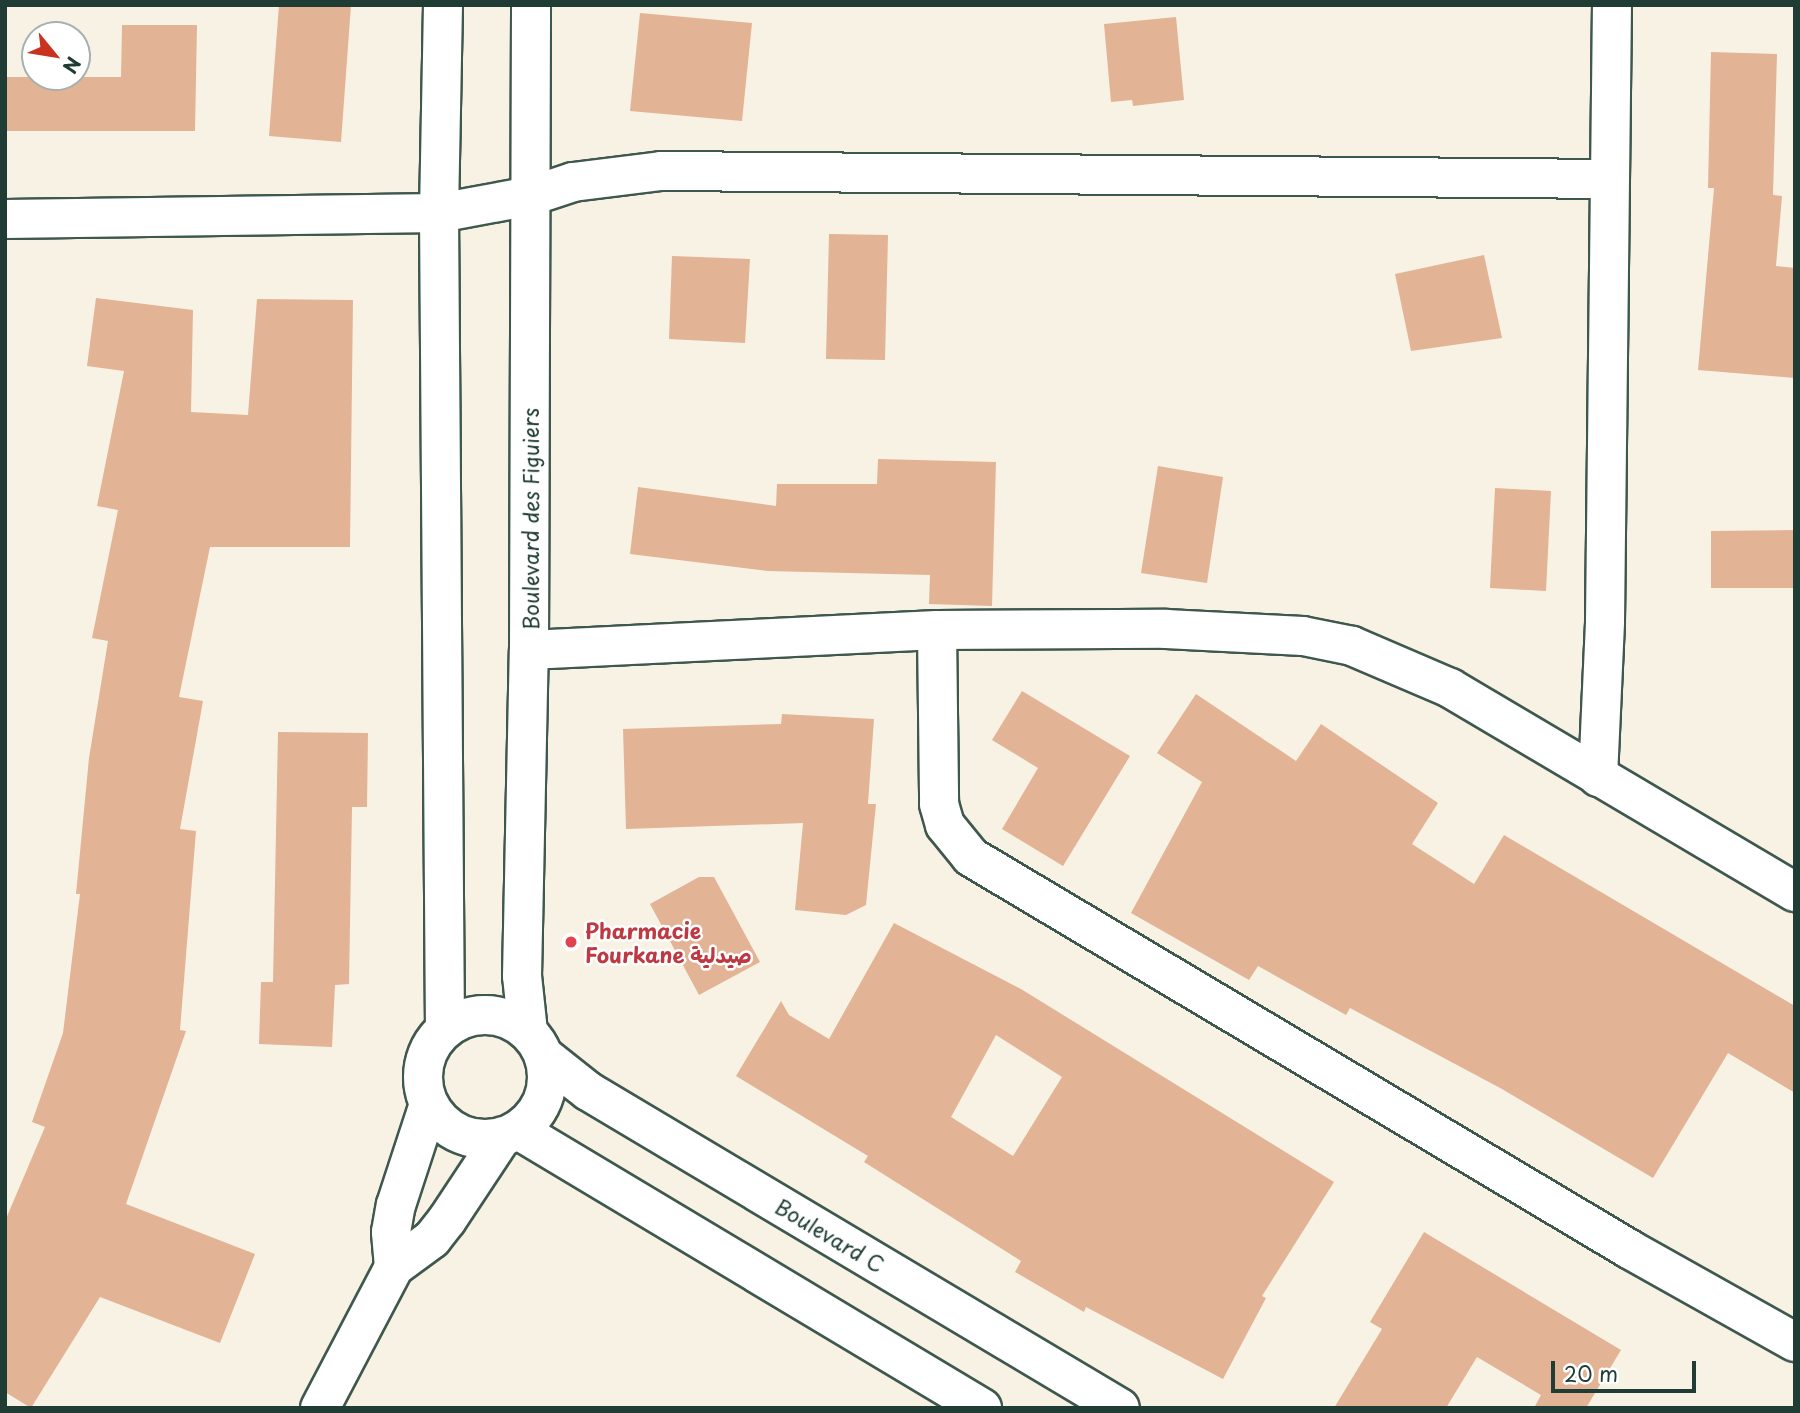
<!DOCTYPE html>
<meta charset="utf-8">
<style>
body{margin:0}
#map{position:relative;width:1800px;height:1413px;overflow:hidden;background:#f7f2e3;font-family:"Playpen Sans","Playpen Sans Arabic",sans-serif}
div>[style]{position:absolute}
.building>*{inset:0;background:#e3b395}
.roads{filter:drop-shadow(2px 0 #3f584e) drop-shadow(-2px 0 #3f584e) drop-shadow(0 2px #3f584e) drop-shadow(0 -2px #3f584e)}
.street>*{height:38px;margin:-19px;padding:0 19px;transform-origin:19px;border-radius:19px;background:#fff}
.street>.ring{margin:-19px;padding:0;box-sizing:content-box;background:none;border:38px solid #fff;border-radius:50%}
.dots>*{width:19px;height:19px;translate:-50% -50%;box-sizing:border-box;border:4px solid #fff;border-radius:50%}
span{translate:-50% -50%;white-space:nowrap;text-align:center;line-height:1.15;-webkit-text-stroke:5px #fff;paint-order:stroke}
.street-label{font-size:21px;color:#1f3d34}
.health-label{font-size:21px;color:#be3a42;font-weight:700}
.left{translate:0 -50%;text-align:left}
.frame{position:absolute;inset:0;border:7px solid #1f3d34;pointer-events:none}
.north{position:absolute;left:21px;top:21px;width:70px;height:70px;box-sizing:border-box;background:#fff;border:2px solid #a5b1ae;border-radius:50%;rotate:120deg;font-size:19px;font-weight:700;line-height:28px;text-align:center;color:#1f3d34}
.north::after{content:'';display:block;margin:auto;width:24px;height:32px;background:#c8321e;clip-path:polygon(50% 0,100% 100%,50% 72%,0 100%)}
.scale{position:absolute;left:1551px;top:1361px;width:145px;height:32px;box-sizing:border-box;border:4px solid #1f3d34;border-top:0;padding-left:9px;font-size:21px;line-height:24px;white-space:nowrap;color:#1f3d34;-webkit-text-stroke:5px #fff;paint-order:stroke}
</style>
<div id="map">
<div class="building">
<div style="clip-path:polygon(279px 5px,351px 5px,341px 142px,269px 136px)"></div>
<div style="clip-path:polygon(640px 13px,752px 23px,742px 121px,630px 111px)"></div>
<div style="clip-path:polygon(1176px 17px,1184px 100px,1133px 106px,1132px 100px,1111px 102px,1104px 24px)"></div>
<div style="clip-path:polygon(122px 25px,197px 25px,195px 131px,5px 131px,5px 77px,121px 77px)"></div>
<div style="clip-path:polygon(1711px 52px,1777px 54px,1773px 195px,1782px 196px,1776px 266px,1795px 268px,1795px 378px,1698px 370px,1714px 188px,1708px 188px)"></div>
<div style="clip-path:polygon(829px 234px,888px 235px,885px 360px,826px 359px)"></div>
<div style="clip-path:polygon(1484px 255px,1502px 338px,1411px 351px,1395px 274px)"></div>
<div style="clip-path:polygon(672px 256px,750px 259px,745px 343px,669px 339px)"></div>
<div style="clip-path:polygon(96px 298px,193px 310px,191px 412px,248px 415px,257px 299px,353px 300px,350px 547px,210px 547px,179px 697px,203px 701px,180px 829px,196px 831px,180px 1030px,186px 1031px,126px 1204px,255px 1254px,220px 1343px,100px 1297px,31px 1408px,5px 1392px,5px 1221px,45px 1127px,32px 1122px,63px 1033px,80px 894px,76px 894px,89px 758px,108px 641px,92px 638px,118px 510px,97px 506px,124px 371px,87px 366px)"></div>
<div style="clip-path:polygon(878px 459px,996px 462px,992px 606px,929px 604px,930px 575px,768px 571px,630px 554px,638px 487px,776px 506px,777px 484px,877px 484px)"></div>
<div style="clip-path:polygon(1158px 466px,1223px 477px,1207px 583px,1141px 573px)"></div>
<div style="clip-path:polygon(1495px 488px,1551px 491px,1546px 591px,1490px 588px)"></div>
<div style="clip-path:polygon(1795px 530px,1795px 588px,1711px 588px,1711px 531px)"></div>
<div style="clip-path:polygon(1022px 691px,1130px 756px,1063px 866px,1002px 829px,1038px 768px,992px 740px)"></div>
<div style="clip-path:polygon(1196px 694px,1296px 761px,1321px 724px,1438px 803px,1412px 844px,1474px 884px,1504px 835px,1795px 1006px,1795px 1093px,1728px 1053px,1653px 1178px,1502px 1089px,1350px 1008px,1346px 1015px,1258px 966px,1249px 980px,1131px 913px,1202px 782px,1157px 753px)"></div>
<div style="clip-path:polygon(782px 714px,874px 719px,868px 804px,876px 804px,866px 905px,846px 915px,795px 910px,803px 823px,626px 829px,623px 729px,781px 724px)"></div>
<div style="clip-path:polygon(278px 732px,368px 733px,367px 807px,352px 807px,349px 984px,335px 985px,332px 1047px,259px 1044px,261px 982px,273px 982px)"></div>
<div style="clip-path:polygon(699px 877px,714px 877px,760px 962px,699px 995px,650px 904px)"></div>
<div style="clip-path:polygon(evenodd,894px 923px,1021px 989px,1334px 1182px,1262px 1296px,1266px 1298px,1223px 1379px,1086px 1307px,1084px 1312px,1015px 1272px,1021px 1261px,864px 1162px,868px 1156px,736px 1076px,781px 1001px,789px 1015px,829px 1039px,894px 923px,996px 1035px,1062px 1077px,1013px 1156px,951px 1117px,996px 1035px)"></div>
<div style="clip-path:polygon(1424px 1232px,1621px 1350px,1586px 1408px,1534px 1408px,1541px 1395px,1477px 1357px,1446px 1408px,1334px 1408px,1382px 1329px,1370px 1322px)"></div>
</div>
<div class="roads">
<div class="street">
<div style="left:443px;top:5px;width:208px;rotate:91.1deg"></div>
<div style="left:439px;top:213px;width:816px;rotate:89.58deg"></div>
<div style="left:5px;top:219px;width:434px;rotate:-0.8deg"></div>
<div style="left:439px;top:213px;width:94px;rotate:-10.5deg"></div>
<div style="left:531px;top:196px;width:44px;rotate:-18.4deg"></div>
<div style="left:573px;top:182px;width:89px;rotate:-7.1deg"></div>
<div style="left:661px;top:171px;width:949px;rotate:0.48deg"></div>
<div style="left:937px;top:630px;width:174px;rotate:89.3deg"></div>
<div style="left:939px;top:804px;width:22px;rotate:74deg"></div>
<div style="left:945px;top:825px;width:41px;rotate:50.9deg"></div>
<div style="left:971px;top:857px;width:766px;rotate:30.78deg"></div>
<div style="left:1629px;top:1249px;width:190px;rotate:29.3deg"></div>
<div style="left:529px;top:650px;width:408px;rotate:-2.8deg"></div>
<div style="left:937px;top:630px;width:229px;rotate:-0.3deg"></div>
<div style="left:1166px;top:629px;width:137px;rotate:2.9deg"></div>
<div style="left:1303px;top:636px;width:50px;rotate:11.5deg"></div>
<div style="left:1352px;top:646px;width:107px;rotate:23.2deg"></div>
<div style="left:1450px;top:688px;width:401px;rotate:30.6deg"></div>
<div style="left:1598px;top:777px;width:156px;rotate:-87.4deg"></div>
<div style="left:1605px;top:621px;width:616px;rotate:-89.35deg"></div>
<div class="ring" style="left:423px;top:1015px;width:86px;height:86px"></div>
<div style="left:528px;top:1032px;width:56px;rotate:-96.1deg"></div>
<div style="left:522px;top:976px;width:326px;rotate:-88.8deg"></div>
<div style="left:529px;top:650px;width:645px;rotate:-89.82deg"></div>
<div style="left:545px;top:1057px;width:55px;rotate:38.3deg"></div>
<div style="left:588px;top:1091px;width:619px;rotate:30.79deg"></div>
<div style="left:518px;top:1130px;width:541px;rotate:30.93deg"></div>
<div style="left:394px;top:1267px;width:35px;rotate:-95deg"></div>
<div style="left:391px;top:1232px;width:27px;rotate:-80deg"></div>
<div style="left:396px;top:1205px;width:106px;rotate:-71.9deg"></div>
<div style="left:320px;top:1408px;width:159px;rotate:-62.3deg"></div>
<div style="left:394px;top:1267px;width:47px;rotate:-36.4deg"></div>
<div style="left:432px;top:1239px;width:24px;rotate:-52deg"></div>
<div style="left:447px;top:1220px;width:100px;rotate:-56.5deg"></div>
</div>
</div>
<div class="dots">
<div style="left:571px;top:942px;background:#e0444e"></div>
</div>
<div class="street-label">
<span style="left:530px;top:519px;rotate:-90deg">Boulevard des Figuiers</span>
<span style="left:830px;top:1235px;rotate:31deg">Boulevard C</span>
</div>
<div class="health-label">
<span class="left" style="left:585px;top:942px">Pharmacie<br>Fourkane صيدلية</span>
</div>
<div class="frame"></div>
<div class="north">N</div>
<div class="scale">20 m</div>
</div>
